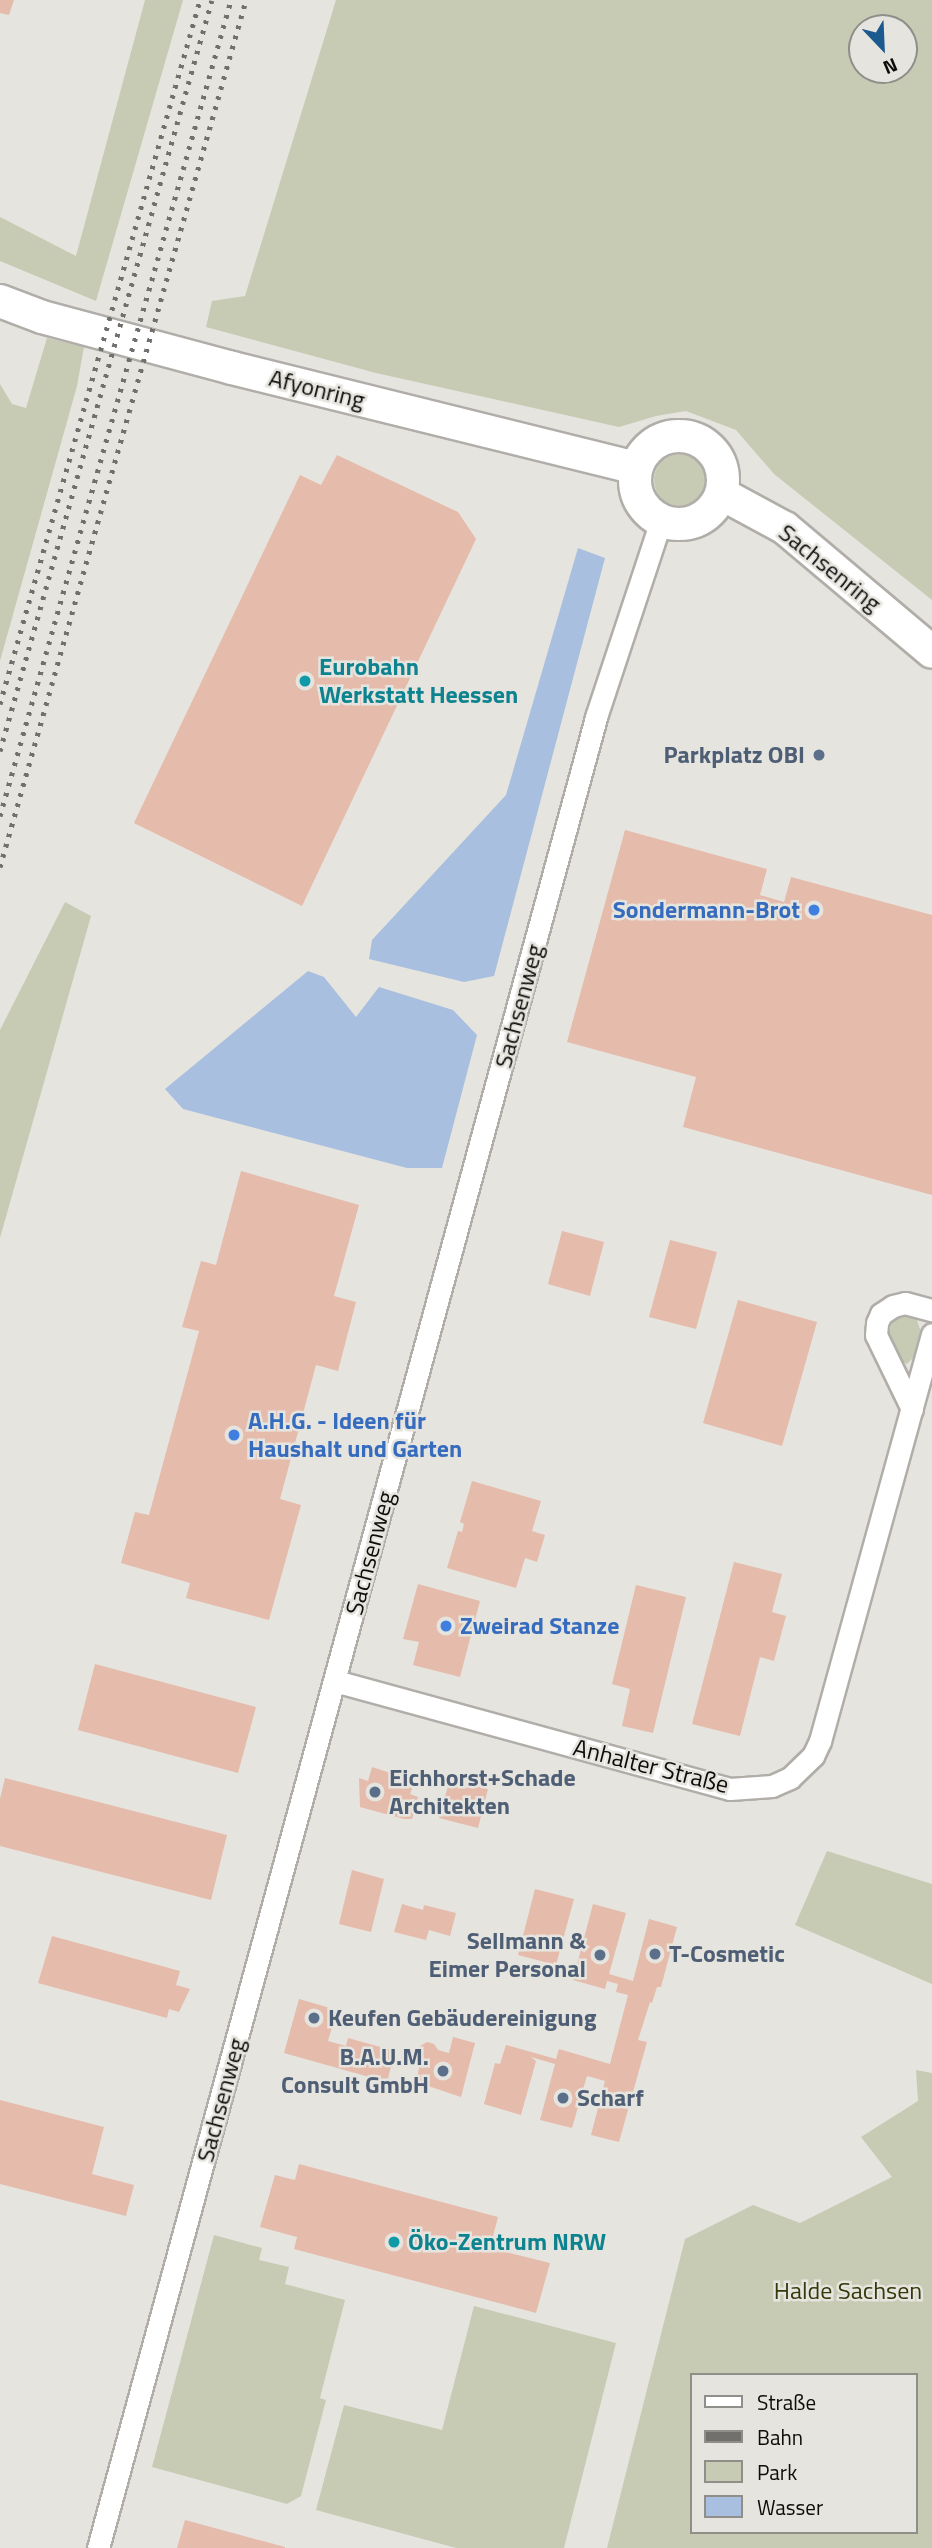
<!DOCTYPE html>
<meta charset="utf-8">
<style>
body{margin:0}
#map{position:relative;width:932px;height:2548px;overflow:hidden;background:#e6e4de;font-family:"Titillium Web",sans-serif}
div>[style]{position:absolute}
.green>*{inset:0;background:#c7cbb4}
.round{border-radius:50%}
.water>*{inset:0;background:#a8bfe0}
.building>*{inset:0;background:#e5bbac}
.roads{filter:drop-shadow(2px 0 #b1aea9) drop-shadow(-2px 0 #b1aea9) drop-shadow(0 2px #b1aea9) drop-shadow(0 -2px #b1aea9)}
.street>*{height:21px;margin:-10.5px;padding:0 10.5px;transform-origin:10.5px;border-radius:10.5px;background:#fff}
.secondary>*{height:32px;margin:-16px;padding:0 16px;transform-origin:16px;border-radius:16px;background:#fff}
.secondary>.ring{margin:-16px;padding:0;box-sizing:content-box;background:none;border:32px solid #fff;border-radius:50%}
.rail>*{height:5px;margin-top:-2.5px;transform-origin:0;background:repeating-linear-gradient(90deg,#71706c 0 3.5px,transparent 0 10.5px)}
.dots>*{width:19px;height:19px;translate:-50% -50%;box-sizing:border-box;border:4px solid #e6e4de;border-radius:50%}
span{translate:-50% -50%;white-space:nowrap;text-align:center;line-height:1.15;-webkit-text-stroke:5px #e6e4de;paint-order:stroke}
.street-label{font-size:24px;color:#0d0c0a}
.culture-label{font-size:24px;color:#0d838f;font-weight:700}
.left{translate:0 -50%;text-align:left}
.service-label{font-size:24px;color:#4e5e75;font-weight:700}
.right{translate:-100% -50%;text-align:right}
.shop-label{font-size:24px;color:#366cbe;font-weight:700}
.park-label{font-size:24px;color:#343909}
.legend{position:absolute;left:690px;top:2373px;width:228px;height:161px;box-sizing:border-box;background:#e6e4de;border:2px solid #8f8e89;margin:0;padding:9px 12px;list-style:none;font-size:21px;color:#0d0c0a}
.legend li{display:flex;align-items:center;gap:14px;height:35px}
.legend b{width:35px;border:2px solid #8f8e89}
.north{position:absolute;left:848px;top:14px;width:70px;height:70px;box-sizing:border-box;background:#e6e4de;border:2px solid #8f8e89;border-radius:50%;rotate:157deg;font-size:19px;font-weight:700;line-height:28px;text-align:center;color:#0d0c0a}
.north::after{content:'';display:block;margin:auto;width:24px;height:32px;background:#1b598f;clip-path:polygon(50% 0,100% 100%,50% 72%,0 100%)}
</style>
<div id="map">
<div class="green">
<div style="clip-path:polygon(145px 0,183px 0,96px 301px,0 261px,0 217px,76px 256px)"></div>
<div style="clip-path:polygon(evenodd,336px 0,932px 0,932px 600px,774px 474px,736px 430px,686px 411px,656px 416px,619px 427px,376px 373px,206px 327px,212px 301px,245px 296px,336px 0,862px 28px,904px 28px,904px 70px,862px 70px,862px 28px)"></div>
<div style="clip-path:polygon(47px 338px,84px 347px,77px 386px,0 661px,0 384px,12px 404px,26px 408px)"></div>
<div class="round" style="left:654px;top:454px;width:52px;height:52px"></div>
<div style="clip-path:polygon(65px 902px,91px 916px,0 1238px,0 1030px)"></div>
<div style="clip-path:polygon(905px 1315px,917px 1320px,921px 1332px,914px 1357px,907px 1364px,899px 1360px,889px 1333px,893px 1320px)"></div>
<div style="clip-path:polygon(827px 1851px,932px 1884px,932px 1984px,795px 1925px)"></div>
<div style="clip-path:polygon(evenodd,916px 2070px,932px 2073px,932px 2548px,607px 2548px,685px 2239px,753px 2205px,800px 2223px,892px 2177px,861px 2137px,918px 2101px,916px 2070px,692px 2375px,916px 2375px,916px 2532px,692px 2532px,692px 2375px)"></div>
<div style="clip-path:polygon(214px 2235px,262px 2248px,259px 2260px,289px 2267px,285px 2284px,345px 2300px,320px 2398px,326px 2400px,301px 2496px,287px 2504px,152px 2467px)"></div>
<div style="clip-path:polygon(474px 2306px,616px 2343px,564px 2548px,456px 2548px,316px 2510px,344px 2405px,442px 2430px)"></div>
</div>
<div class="water">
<div style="clip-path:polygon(578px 548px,605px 558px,494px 976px,464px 982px,369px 959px,372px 940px,506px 795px)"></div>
<div style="clip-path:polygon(308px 971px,324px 977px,356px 1017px,379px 987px,453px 1010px,477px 1035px,442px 1168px,407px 1168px,183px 1109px,165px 1089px)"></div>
</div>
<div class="building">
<div style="clip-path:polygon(0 0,14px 0,9px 15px,0 13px)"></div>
<div style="clip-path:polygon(337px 455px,458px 512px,476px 539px,302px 906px,134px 823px,300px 475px,321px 485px)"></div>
<div style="clip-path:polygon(625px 830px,767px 869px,760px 895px,784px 902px,791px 877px,932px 915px,932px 1195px,683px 1127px,696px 1077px,567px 1042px)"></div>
<div style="clip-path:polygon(241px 1171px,359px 1205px,334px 1296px,356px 1302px,338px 1371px,316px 1365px,280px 1499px,301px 1505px,269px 1620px,186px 1598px,190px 1583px,121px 1563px,135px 1512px,149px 1515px,199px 1331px,182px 1327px,201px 1261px,216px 1265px)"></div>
<div style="clip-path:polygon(562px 1231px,604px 1242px,590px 1296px,548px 1284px)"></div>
<div style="clip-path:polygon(670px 1240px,717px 1252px,696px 1329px,649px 1317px)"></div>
<div style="clip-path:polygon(738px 1300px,817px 1322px,782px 1446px,703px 1423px)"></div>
<div style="clip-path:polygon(472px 1481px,541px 1501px,532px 1531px,545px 1535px,537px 1562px,525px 1558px,516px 1588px,447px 1568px,458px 1531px,462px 1532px,464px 1524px,460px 1522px)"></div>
<div style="clip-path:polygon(734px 1562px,782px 1574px,772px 1612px,786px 1616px,774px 1661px,760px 1657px,740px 1736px,692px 1724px)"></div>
<div style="clip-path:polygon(418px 1584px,480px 1601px,460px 1677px,413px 1665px,419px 1642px,403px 1639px)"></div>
<div style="clip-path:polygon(636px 1585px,686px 1597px,653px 1733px,622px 1726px,630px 1689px,612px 1684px)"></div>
<div style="clip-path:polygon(95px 1664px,256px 1707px,238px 1773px,78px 1730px)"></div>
<div style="clip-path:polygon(372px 1767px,415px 1781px,410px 1794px,418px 1797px,412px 1819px,404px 1819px,360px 1807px,359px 1778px,368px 1781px)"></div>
<div style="clip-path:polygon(5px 1778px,227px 1835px,211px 1900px,0 1846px,0 1799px)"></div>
<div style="clip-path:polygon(450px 1779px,488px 1789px,478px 1828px,439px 1818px)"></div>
<div style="clip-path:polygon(352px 1870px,384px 1879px,371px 1932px,339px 1924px)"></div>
<div style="clip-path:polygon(535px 1889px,574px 1899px,556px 1965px,518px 1955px)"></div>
<div style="clip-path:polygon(402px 1904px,423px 1910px,424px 1905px,456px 1913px,450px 1936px,429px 1930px,426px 1940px,394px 1932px)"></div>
<div style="clip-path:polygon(593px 1904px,626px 1913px,609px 1974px,633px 1981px,649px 1919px,677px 1927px,661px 1987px,657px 1987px,652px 2003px,650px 2002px,638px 2040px,647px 2042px,619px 2142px,591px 2135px,605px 2081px,587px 2076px,572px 2128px,540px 2120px,555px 2064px,531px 2057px,536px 2061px,521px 2115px,484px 2104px,495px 2063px,500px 2064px,506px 2045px,556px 2059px,559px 2049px,610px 2064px,628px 1995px,616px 1992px,618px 1984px,607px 1981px,605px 1989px,573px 1980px)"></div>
<div style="clip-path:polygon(52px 1936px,180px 1971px,176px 1985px,190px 1989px,179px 2012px,169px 2009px,167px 2018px,38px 1983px)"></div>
<div style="clip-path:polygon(299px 1999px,337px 2010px,328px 2041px,346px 2046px,348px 2038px,395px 2051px,387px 2082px,284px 2053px)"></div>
<div style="clip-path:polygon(453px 2037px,475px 2043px,461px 2097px,416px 2082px,421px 2059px,418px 2053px,420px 2046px,427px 2042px,434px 2044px,438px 2050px,449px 2053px)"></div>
<div style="clip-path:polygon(0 2100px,104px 2127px,92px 2174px,134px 2185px,126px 2216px,0 2184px)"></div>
<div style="clip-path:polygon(299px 2164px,498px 2217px,490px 2248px,550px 2263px,536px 2313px,294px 2249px,297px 2237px,260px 2227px,275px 2175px,295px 2180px)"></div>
<div style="clip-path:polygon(185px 2520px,285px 2547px,285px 2548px,177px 2548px)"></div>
</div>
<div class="roads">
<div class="street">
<div style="left:912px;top:1409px;width:82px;rotate:-115.9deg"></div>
<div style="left:876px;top:1335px;width:12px;rotate:-85deg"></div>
<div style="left:877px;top:1323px;width:10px;rotate:-66deg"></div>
<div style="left:881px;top:1314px;width:14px;rotate:-34deg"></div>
<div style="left:893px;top:1306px;width:12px;rotate:-14deg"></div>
<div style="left:905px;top:1303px;width:28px;rotate:15deg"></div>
<div style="left:335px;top:1681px;width:409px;rotate:15.3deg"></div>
<div style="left:730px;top:1789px;width:42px;rotate:-4.1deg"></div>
<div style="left:772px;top:1786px;width:20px;rotate:-24deg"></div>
<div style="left:790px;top:1778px;width:32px;rotate:-44deg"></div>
<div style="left:813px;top:1756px;width:17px;rotate:-65deg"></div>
<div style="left:820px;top:1741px;width:422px;rotate:-74.6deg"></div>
<div style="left:98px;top:2548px;width:1898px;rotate:-74.78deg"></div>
<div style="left:596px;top:717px;width:207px;rotate:-71.7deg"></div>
</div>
<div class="secondary">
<div style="left:0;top:301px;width:45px;rotate:20.9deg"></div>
<div style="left:42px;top:317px;width:197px;rotate:15deg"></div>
<div style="left:232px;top:368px;width:416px;rotate:13.9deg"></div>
<div class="ring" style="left:635px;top:436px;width:56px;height:56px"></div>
<div style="left:722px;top:494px;width:72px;rotate:28.4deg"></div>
<div style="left:785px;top:528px;width:192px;rotate:40.1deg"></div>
</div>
</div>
<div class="rail">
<div style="left:0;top:704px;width:732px;rotate:-74.14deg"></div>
<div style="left:0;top:751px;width:780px;rotate:-74.24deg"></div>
<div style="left:0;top:816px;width:848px;rotate:-74.19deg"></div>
<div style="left:0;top:867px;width:901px;rotate:-74.16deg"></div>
</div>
<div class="dots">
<div style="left:305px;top:681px;background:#0f9aa8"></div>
<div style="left:819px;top:755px;background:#5c6f8a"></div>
<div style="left:814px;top:910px;background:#3f7fe0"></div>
<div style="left:234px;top:1435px;background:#3f7fe0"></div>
<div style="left:446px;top:1626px;background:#3f7fe0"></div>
<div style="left:375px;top:1792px;background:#5c6f8a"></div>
<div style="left:655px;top:1954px;background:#5c6f8a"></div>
<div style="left:600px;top:1955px;background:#5c6f8a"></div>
<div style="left:314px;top:2018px;background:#5c6f8a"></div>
<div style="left:443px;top:2071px;background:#5c6f8a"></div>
<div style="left:563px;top:2098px;background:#5c6f8a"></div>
<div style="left:394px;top:2242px;background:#0f9aa8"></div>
</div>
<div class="street-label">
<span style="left:317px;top:389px;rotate:14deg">Afyonring</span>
<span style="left:830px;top:568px;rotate:39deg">Sachsenring</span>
<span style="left:519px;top:1006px;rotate:-75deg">Sachsenweg</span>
<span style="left:370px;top:1553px;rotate:-75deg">Sachsenweg</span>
<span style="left:651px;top:1766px;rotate:14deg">Anhalter Straße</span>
<span style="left:221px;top:2100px;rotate:-75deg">Sachsenweg</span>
</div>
<div class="culture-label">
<span class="left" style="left:319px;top:681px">Eurobahn<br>Werkstatt Heessen</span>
<span class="left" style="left:408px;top:2242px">Öko-Zentrum NRW</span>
</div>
<div class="service-label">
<span class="right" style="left:805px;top:755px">Parkplatz OBI</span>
<span class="left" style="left:389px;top:1792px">Eichhorst+Schade<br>Architekten</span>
<span class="right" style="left:586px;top:1955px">Sellmann &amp;<br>Eimer Personal</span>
<span class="left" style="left:669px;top:1954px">T-Cosmetic</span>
<span class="left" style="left:328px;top:2018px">Keufen Gebäudereinigung</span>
<span class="right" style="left:429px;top:2071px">B.A.U.M.<br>Consult GmbH</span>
<span class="left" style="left:577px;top:2098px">Scharf</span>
</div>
<div class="shop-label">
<span class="right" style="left:800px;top:910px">Sondermann-Brot</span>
<span class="left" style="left:248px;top:1435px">A.H.G. - Ideen für<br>Haushalt und Garten</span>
<span class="left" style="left:460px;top:1626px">Zweirad Stanze</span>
</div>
<div class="park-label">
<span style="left:848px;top:2291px">Halde Sachsen</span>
</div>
<ul class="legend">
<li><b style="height:9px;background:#fff"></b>Straße</li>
<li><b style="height:9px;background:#71706c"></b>Bahn</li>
<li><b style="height:19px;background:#c7cbb4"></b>Park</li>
<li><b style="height:19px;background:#a8bfe0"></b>Wasser</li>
</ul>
<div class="north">N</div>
</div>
